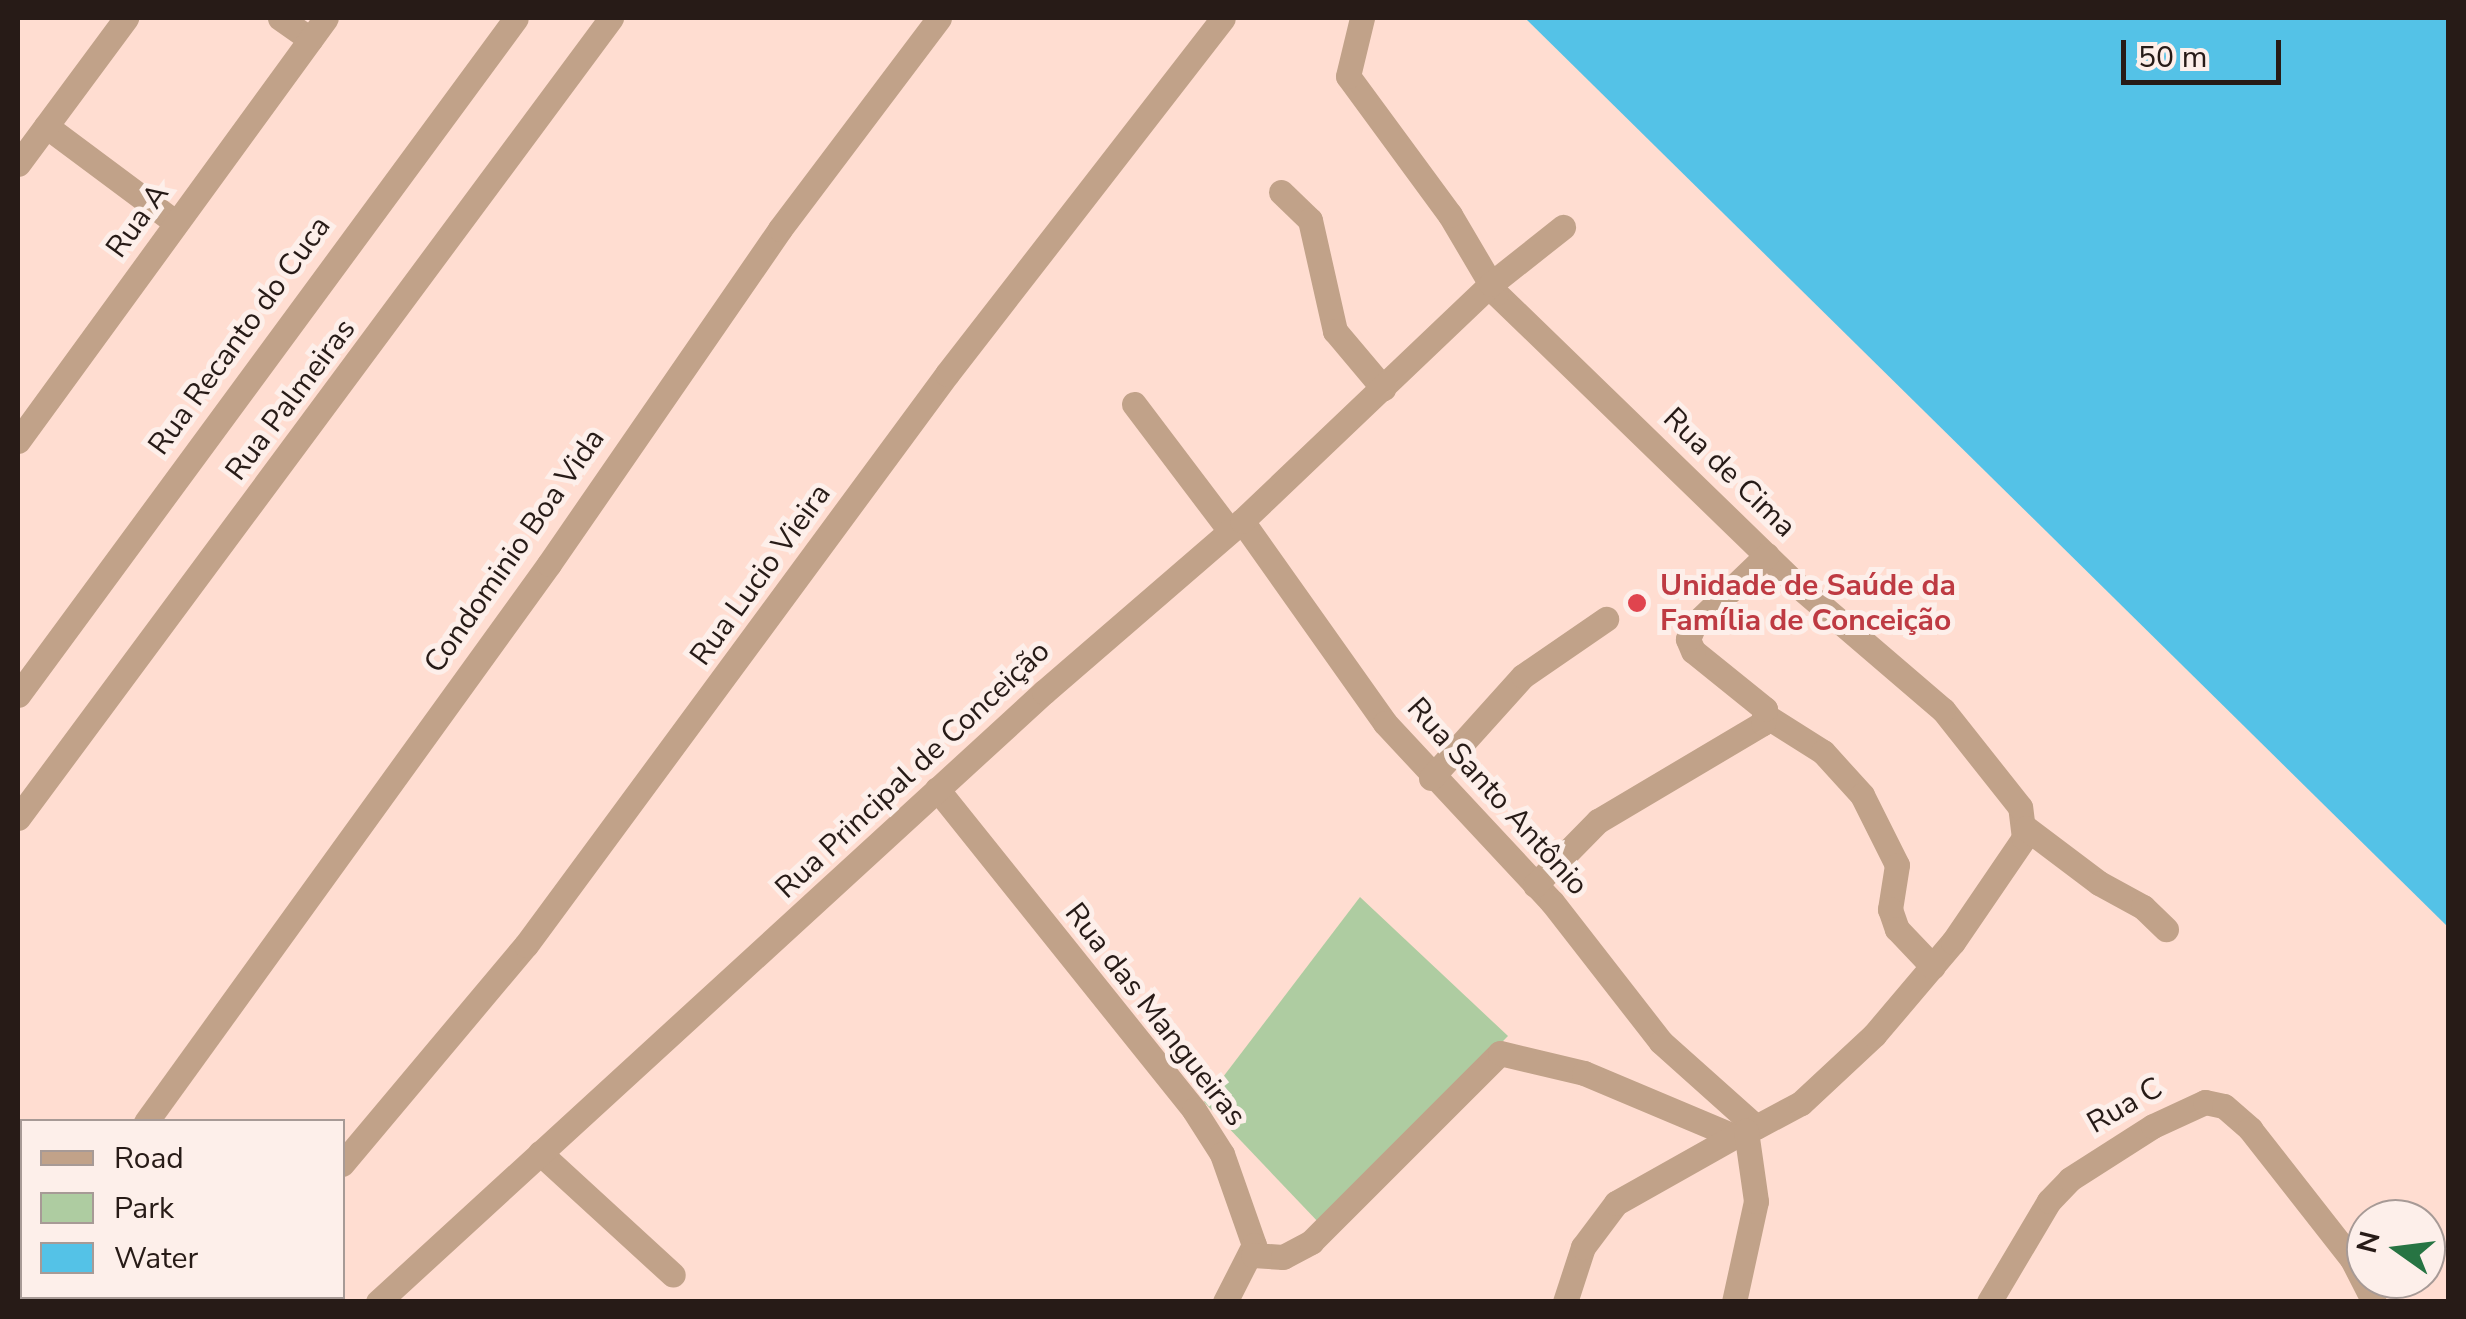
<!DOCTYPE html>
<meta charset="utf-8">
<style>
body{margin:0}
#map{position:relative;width:2466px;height:1319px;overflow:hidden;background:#ffddd1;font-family:"Nunito Sans",sans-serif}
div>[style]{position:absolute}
.green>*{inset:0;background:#aecca1}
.water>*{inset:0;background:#54c2e7}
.minor>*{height:25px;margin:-12.5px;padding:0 12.5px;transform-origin:12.5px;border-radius:12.5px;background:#c1a289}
.dots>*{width:28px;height:28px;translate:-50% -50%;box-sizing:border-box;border:5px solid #fdefea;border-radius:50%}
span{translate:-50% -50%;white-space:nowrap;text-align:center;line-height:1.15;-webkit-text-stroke:10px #fdefea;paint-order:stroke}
.street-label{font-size:30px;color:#271b17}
.health-label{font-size:30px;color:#be3a42;font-weight:700}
.left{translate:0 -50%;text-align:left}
.frame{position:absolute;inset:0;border:20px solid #271b17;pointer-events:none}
.legend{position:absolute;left:20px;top:1119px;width:325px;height:180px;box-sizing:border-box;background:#fdefea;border:2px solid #a79a96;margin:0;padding:12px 18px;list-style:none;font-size:30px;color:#271b17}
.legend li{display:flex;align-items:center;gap:20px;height:50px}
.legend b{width:50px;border:2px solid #a79a96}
.north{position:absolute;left:2346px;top:1199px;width:100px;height:100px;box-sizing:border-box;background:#fdefea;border:2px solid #a79a96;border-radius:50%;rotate:284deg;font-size:28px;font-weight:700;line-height:40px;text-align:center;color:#271b17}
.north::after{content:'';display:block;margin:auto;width:35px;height:45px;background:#277443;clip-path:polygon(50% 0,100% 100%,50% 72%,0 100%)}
.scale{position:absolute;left:2121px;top:40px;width:160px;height:45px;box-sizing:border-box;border:5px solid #271b17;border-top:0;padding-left:12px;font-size:30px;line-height:35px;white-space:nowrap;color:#271b17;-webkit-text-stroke:8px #fdefea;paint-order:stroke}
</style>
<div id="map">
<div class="green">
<div style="clip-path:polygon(1360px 897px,1508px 1036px,1321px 1225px,1204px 1102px)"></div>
</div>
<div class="water">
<div style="clip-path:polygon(1525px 18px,2448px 18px,2448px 927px)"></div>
</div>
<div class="minor">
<div style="left:280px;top:18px;width:37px;rotate:35deg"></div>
<div style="left:46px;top:126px;width:162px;rotate:36.7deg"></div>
<div style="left:18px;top:164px;width:182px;rotate:-53.5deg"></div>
<div style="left:1281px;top:192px;width:40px;rotate:44deg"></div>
<div style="left:1310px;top:220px;width:114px;rotate:77.3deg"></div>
<div style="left:1335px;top:331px;width:75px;rotate:49.9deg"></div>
<div style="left:1134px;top:404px;width:159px;rotate:52.9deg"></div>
<div style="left:18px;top:441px;width:523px;rotate:-53.94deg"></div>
<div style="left:1242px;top:521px;width:247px;rotate:54.7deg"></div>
<div style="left:1385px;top:723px;width:245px;rotate:47deg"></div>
<div style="left:1552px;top:902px;width:177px;rotate:52.1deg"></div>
<div style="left:1661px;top:1042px;width:127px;rotate:41.8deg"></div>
<div style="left:1756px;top:1127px;width:51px;rotate:-28.1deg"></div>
<div style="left:1801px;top:1103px;width:100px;rotate:-43deg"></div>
<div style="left:1874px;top:1035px;width:122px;rotate:-49.7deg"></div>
<div style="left:1953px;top:942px;width:126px;rotate:-55.7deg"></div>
<div style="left:2024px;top:838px;width:31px;rotate:-97deg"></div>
<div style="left:2020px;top:807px;width:124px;rotate:-128.4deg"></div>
<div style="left:1943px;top:710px;width:192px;rotate:-139.4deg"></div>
<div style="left:1797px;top:585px;width:419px;rotate:-135.9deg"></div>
<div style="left:1496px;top:293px;width:91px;rotate:-120.5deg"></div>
<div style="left:1450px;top:215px;width:172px;rotate:-126.3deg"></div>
<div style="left:1348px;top:76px;width:60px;rotate:-76.4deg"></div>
<div style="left:18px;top:695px;width:840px;rotate:-53.66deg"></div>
<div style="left:1766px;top:716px;width:67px;rotate:32.3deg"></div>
<div style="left:1823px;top:752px;width:58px;rotate:47.8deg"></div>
<div style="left:1862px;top:795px;width:78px;rotate:63.4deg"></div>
<div style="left:1897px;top:865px;width:45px;rotate:99deg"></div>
<div style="left:1890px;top:909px;width:21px;rotate:71deg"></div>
<div style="left:1897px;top:929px;width:52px;rotate:46.5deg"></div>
<div style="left:1431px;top:778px;width:137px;rotate:-48deg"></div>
<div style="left:1523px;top:676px;width:101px;rotate:-34.5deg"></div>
<div style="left:937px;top:789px;width:411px;rotate:51.3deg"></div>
<div style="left:1194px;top:1110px;width:52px;rotate:57.5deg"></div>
<div style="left:1222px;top:1154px;width:96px;rotate:70.6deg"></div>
<div style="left:1254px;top:1245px;width:64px;rotate:117deg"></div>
<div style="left:18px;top:818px;width:996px;rotate:-53.45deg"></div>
<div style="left:2026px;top:828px;width:91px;rotate:37deg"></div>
<div style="left:2099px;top:883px;width:50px;rotate:28.6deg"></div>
<div style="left:2143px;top:907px;width:32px;rotate:44deg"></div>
<div style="left:1535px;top:885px;width:90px;rotate:-45.5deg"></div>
<div style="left:1598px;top:821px;width:192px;rotate:-30.7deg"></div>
<div style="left:1763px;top:723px;width:14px;rotate:-82deg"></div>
<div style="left:1765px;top:709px;width:92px;rotate:-141.1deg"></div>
<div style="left:1693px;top:651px;width:13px;rotate:-113deg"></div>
<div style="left:1688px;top:639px;width:15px;rotate:-67deg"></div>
<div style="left:1694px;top:625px;width:101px;rotate:-43.8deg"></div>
<div style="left:146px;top:1122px;width:688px;rotate:-54.16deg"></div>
<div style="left:549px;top:564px;width:407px;rotate:-55.4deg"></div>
<div style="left:780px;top:229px;width:264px;rotate:-53deg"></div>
<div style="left:540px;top:1153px;width:180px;rotate:42.5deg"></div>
<div style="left:342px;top:1164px;width:286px;rotate:-50deg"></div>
<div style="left:526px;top:945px;width:709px;rotate:-53.6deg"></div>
<div style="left:947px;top:374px;width:450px;rotate:-52.2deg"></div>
<div style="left:1253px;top:1255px;width:30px;rotate:4deg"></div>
<div style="left:1283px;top:1257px;width:32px;rotate:-28deg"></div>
<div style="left:1311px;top:1242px;width:267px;rotate:-45deg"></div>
<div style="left:1500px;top:1053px;width:86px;rotate:13.4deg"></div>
<div style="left:1584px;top:1073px;width:163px;rotate:22.8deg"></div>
<div style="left:18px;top:1295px;width:7px;rotate:-56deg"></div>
<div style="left:217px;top:1302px;width:7px;rotate:-56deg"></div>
<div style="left:378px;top:1302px;width:903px;rotate:-42.49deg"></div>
<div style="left:1044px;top:692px;width:262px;rotate:-40.8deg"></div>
<div style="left:1242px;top:521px;width:344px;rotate:-43.6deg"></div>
<div style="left:1491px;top:284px;width:92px;rotate:-38.4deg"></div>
<div style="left:1565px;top:1302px;width:58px;rotate:-71.9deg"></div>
<div style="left:1583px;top:1247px;width:55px;rotate:-53.1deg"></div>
<div style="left:1616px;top:1203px;width:142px;rotate:-29.4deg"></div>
<div style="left:1734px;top:1302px;width:103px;rotate:-77.7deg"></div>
<div style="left:1756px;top:1201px;width:71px;rotate:-98.1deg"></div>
<div style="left:1989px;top:1302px;width:117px;rotate:-59.3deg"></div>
<div style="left:2049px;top:1201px;width:30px;rotate:-46deg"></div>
<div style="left:2070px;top:1179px;width:98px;rotate:-32.6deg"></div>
<div style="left:2153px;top:1126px;width:57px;rotate:-24.8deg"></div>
<div style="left:2205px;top:1102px;width:19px;rotate:12deg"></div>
<div style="left:2224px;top:1106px;width:35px;rotate:41deg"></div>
<div style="left:2250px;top:1129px;width:165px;rotate:51.9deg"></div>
<div style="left:2352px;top:1259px;width:48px;rotate:62.9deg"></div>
</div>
<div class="dots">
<div style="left:1637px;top:603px;background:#e0444e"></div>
</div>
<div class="street-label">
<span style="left:138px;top:221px;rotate:-54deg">Rua A</span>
<span style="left:240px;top:336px;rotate:-54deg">Rua Recanto do Cuca</span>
<span style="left:291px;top:400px;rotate:-53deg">Rua Palmeiras</span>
<span style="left:1729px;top:473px;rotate:44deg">Rua de Cima</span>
<span style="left:515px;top:551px;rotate:-55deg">Condominio Boa Vida</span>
<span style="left:761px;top:575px;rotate:-54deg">Rua Lucio Vieira</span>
<span style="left:913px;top:770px;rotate:-43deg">Rua Principal de Conceição</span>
<span style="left:1497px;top:797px;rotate:48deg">Rua Santo Antônio</span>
<span style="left:1155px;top:1015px;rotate:52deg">Rua das Mangueiras</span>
<span style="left:2125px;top:1106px;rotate:-30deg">Rua C</span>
</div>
<div class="health-label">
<span class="left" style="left:1660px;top:603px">Unidade de Saúde da<br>Família de Conceição</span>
</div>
<div class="frame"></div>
<ul class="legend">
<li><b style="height:12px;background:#c1a289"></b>Road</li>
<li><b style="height:28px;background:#aecca1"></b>Park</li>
<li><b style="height:28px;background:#54c2e7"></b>Water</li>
</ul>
<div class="north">N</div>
<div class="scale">50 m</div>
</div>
